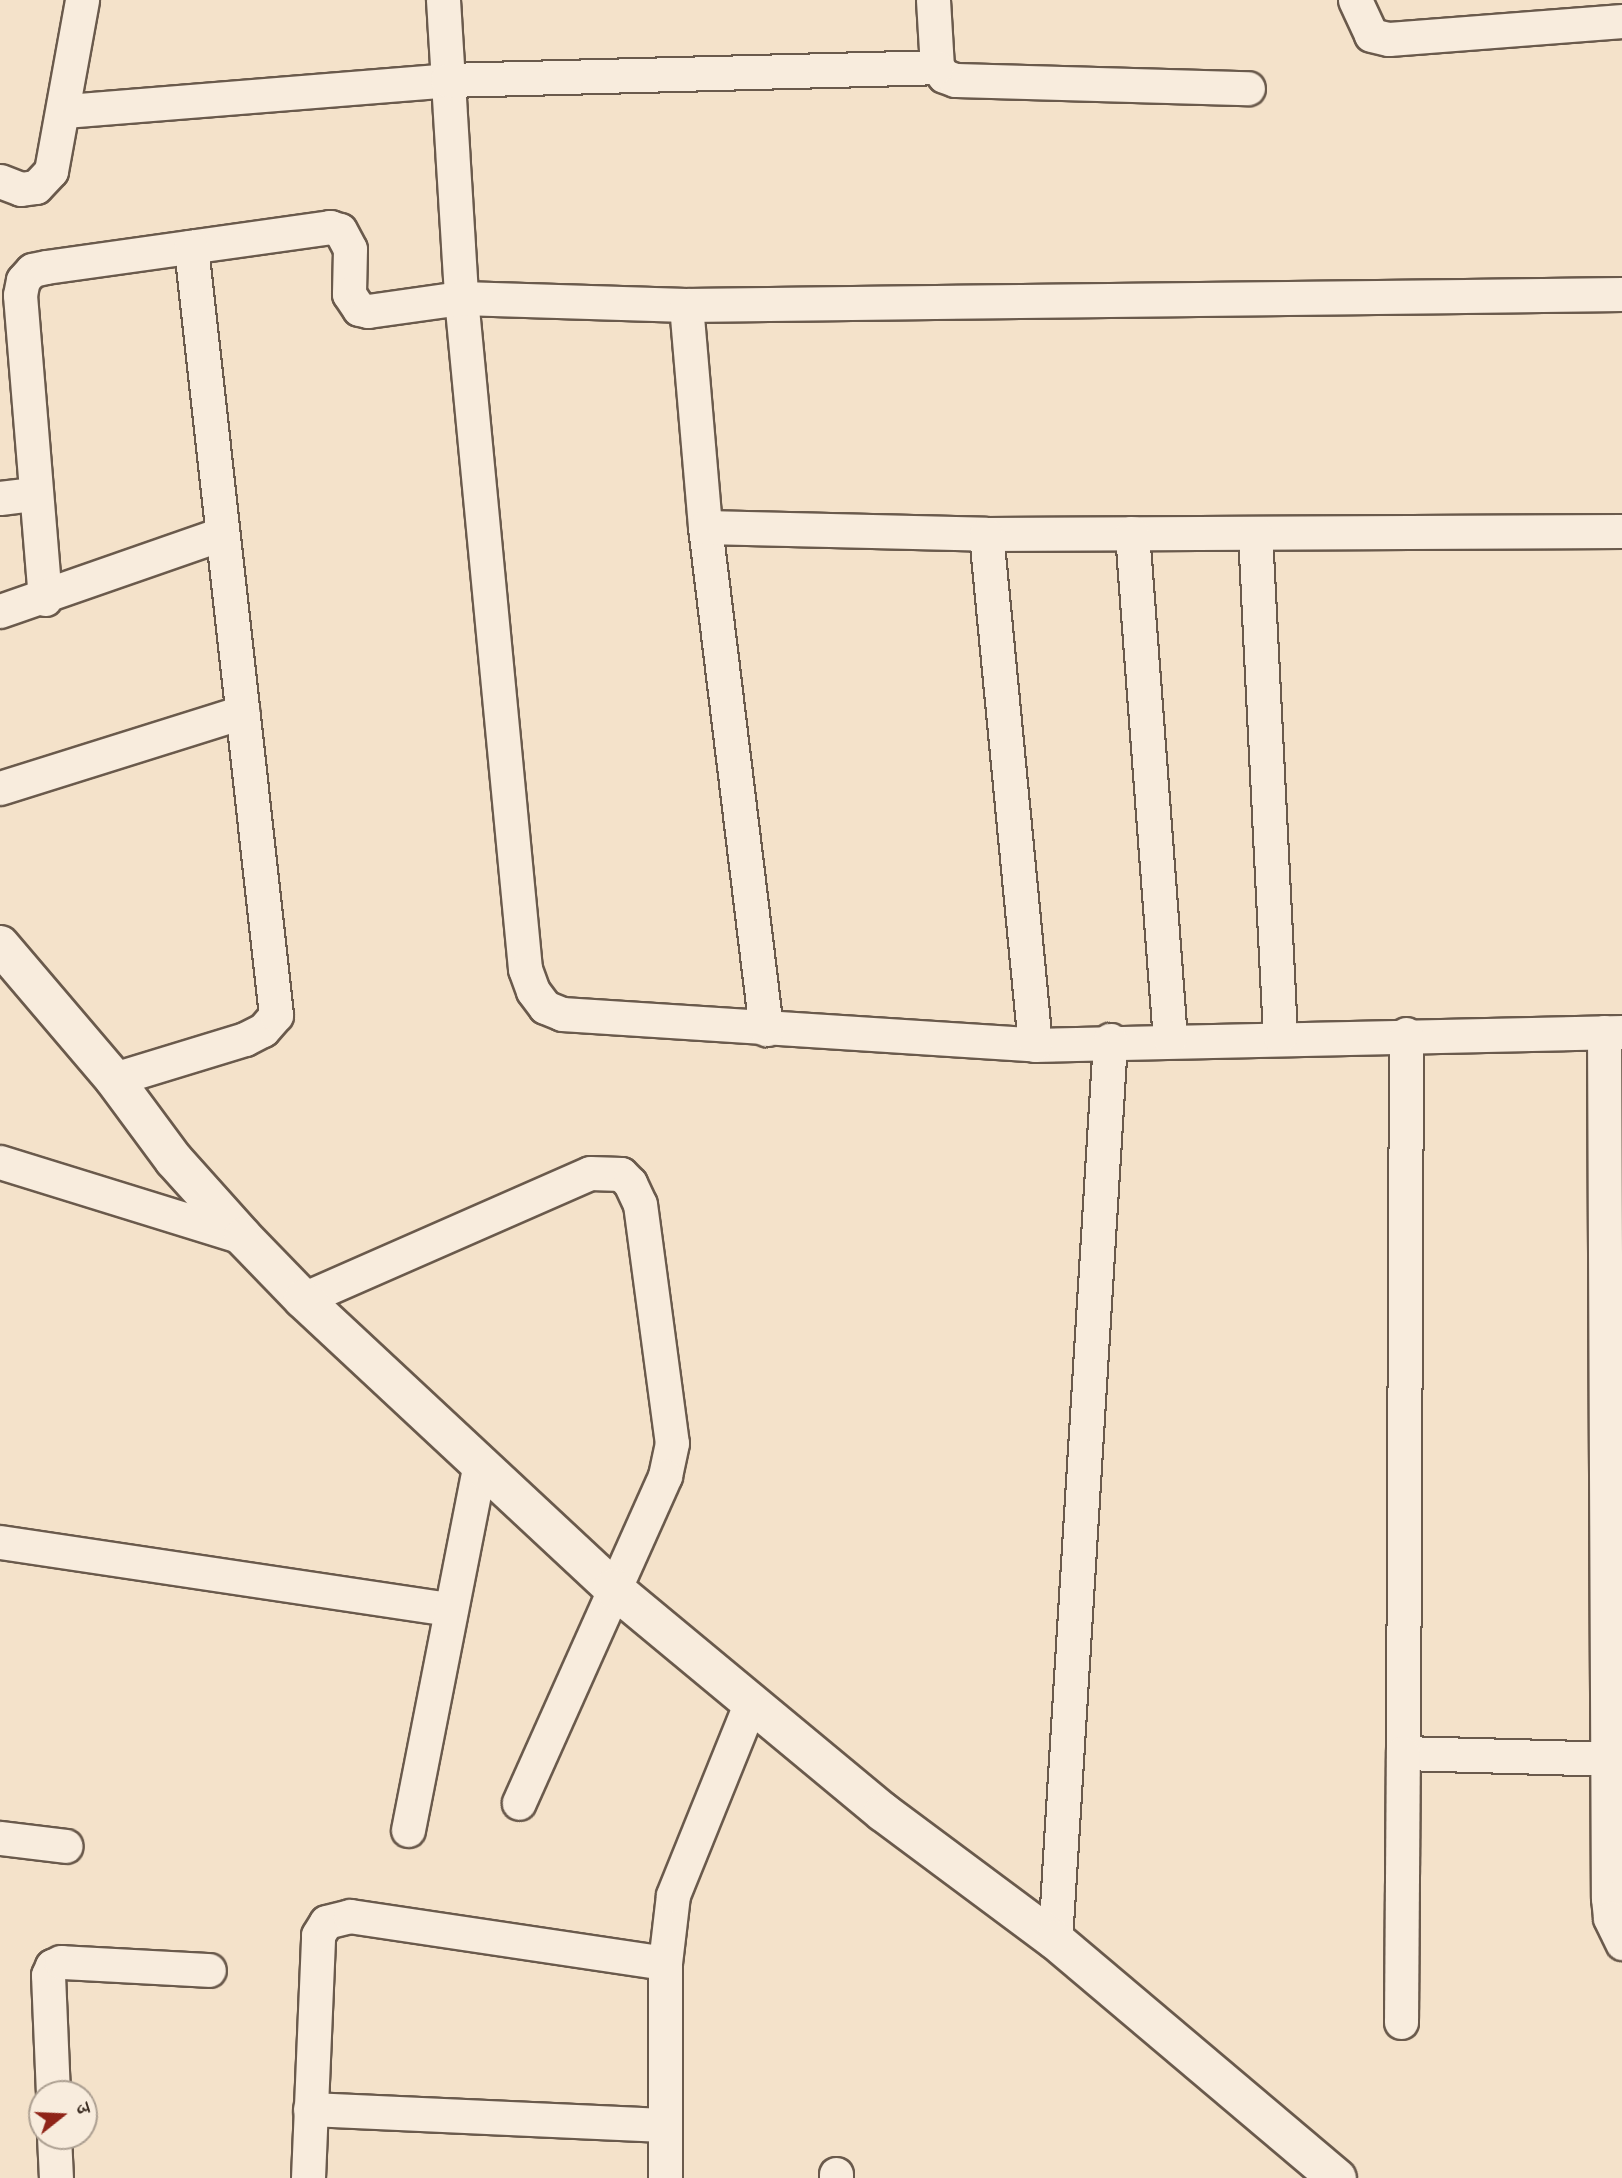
<!DOCTYPE html>
<meta charset="utf-8">
<style>
body{margin:0}
#map{position:relative;width:1622px;height:2178px;overflow:hidden;background:#f4e2ca;font-family:"Old Standard TT","Noto Serif Devanagari",serif}
div>[style]{position:absolute}
.roads{filter:drop-shadow(2px 0 #6a5a4c) drop-shadow(-2px 0 #6a5a4c) drop-shadow(0 2px #6a5a4c) drop-shadow(0 -2px #6a5a4c)}
.minor>*{height:33px;margin:-16.5px;padding:0 16.5px;transform-origin:16.5px;border-radius:16.5px;background:#f8ecdd}
.tertiary>*{height:38px;margin:-19px;padding:0 19px;transform-origin:19px;border-radius:19px;background:#f8ecdd}
span{translate:-50% -50%;white-space:nowrap;text-align:center;line-height:1.15;-webkit-text-stroke:7px #f8ecdd;paint-order:stroke}
.north{position:absolute;left:28px;top:2080px;width:70px;height:70px;box-sizing:border-box;background:#f8ecdd;border:2px solid #ada092;border-radius:50%;rotate:72deg;font-size:19px;font-weight:700;line-height:28px;text-align:center;color:#3c2d22}
.north::after{content:'';display:block;margin:auto;width:24px;height:32px;background:#8f2418;clip-path:polygon(50% 0,100% 100%,50% 72%,0 100%)}
</style>
<div id="map">
<div class="roads">
<div class="minor">
<div style="left:443px;top:0;width:299px;rotate:86.5deg"></div>
<div style="left:461px;top:298px;width:674px;rotate:84.55deg"></div>
<div style="left:525px;top:969px;width:23px;rotate:70deg"></div>
<div style="left:533px;top:991px;width:20px;rotate:53deg"></div>
<div style="left:545px;top:1007px;width:18px;rotate:22deg"></div>
<div style="left:562px;top:1014px;width:474px;rotate:3.7deg"></div>
<div style="left:1035px;top:1045px;width:587px;rotate:-1.27deg"></div>
<div style="left:933px;top:0;width:67px;rotate:86.6deg"></div>
<div style="left:937px;top:67px;width:11px;rotate:52deg"></div>
<div style="left:944px;top:76px;width:12px;rotate:20deg"></div>
<div style="left:955px;top:80px;width:293px;rotate:1.6deg"></div>
<div style="left:1355px;top:0;width:38px;rotate:65deg"></div>
<div style="left:1371px;top:35px;width:18px;rotate:13deg"></div>
<div style="left:1389px;top:39px;width:234px;rotate:-4.4deg"></div>
<div style="left:65px;top:111px;width:383px;rotate:-4.6deg"></div>
<div style="left:447px;top:80px;width:490px;rotate:-1.5deg"></div>
<div style="left:0;top:181px;width:22px;rotate:21deg"></div>
<div style="left:21px;top:189px;width:15px;rotate:-8deg"></div>
<div style="left:36px;top:187px;width:22px;rotate:-47deg"></div>
<div style="left:51px;top:171px;width:174px;rotate:-79.7deg"></div>
<div style="left:686px;top:305px;width:223px;rotate:85.1deg"></div>
<div style="left:705px;top:527px;width:506px;rotate:83.07deg"></div>
<div style="left:0;top:498px;width:34px;rotate:-7deg"></div>
<div style="left:705px;top:527px;width:281px;rotate:1.4deg"></div>
<div style="left:986px;top:534px;width:636px;rotate:-0.27deg"></div>
<div style="left:1132px;top:533px;width:507px;rotate:85.71deg"></div>
<div style="left:1255px;top:533px;width:504px;rotate:87.15deg"></div>
<div style="left:986px;top:534px;width:513px;rotate:84.52deg"></div>
<div style="left:45px;top:599px;width:305px;rotate:-94.7deg"></div>
<div style="left:20px;top:295px;width:15px;rotate:-79deg"></div>
<div style="left:23px;top:280px;width:13px;rotate:-48deg"></div>
<div style="left:32px;top:270px;width:14px;rotate:-12deg"></div>
<div style="left:46px;top:267px;width:287px;rotate:-8deg"></div>
<div style="left:330px;top:227px;width:10px;rotate:17deg"></div>
<div style="left:340px;top:230px;width:21px;rotate:62deg"></div>
<div style="left:350px;top:249px;width:45px;rotate:91.3deg"></div>
<div style="left:349px;top:294px;width:18px;rotate:56deg"></div>
<div style="left:359px;top:309px;width:9px;rotate:13deg"></div>
<div style="left:368px;top:311px;width:94px;rotate:-8deg"></div>
<div style="left:461px;top:298px;width:225px;rotate:1.8deg"></div>
<div style="left:686px;top:305px;width:936px;rotate:-0.67deg"></div>
<div style="left:0;top:611px;width:234px;rotate:-19.2deg"></div>
<div style="left:0;top:788px;width:254px;rotate:-17.4deg"></div>
<div style="left:1604px;top:1032px;width:866px;rotate:89.74deg"></div>
<div style="left:1608px;top:1898px;width:20px;rotate:84deg"></div>
<div style="left:1610px;top:1918px;width:28px;rotate:64deg"></div>
<div style="left:1406px;top:1034px;width:719px;rotate:90.24deg"></div>
<div style="left:1403px;top:1753px;width:219px;rotate:1.6deg"></div>
<div style="left:114px;top:1079px;width:137px;rotate:-17deg"></div>
<div style="left:245px;top:1039px;width:20px;rotate:-27deg"></div>
<div style="left:263px;top:1030px;width:20px;rotate:-49deg"></div>
<div style="left:276px;top:1015px;width:773px;rotate:-96.32deg"></div>
<div style="left:0;top:1162px;width:254px;rotate:17.2deg"></div>
<div style="left:303px;top:1299px;width:313px;rotate:-23.7deg"></div>
<div style="left:590px;top:1173px;width:31px;rotate:2deg"></div>
<div style="left:621px;top:1174px;width:13px;rotate:45deg"></div>
<div style="left:630px;top:1183px;width:23px;rotate:65deg"></div>
<div style="left:640px;top:1204px;width:241px;rotate:82.4deg"></div>
<div style="left:672px;top:1443px;width:34px;rotate:102deg"></div>
<div style="left:665px;top:1476px;width:358px;rotate:114.1deg"></div>
<div style="left:0;top:1542px;width:454px;rotate:8.5deg"></div>
<div style="left:408px;top:1830px;width:373px;rotate:-78.9deg"></div>
<div style="left:0;top:1838px;width:66px;rotate:6.9deg"></div>
<div style="left:1055px;top:1940px;width:902px;rotate:-86.5deg"></div>
<div style="left:1401px;top:2022px;width:269px;rotate:-89.6deg"></div>
<div style="left:53px;top:2094px;width:119px;rotate:-92.4deg"></div>
<div style="left:48px;top:1975px;width:10px;rotate:-66deg"></div>
<div style="left:52px;top:1966px;width:10px;rotate:-24deg"></div>
<div style="left:61px;top:1962px;width:148px;rotate:3.1deg"></div>
<div style="left:310px;top:2109px;width:354px;rotate:2.6deg"></div>
<div style="left:54px;top:2136px;width:42px;rotate:87.3deg"></div>
<div style="left:836px;top:2174px;width:4px;rotate:90deg"></div>
<div style="left:308px;top:2178px;width:243px;rotate:-87.6deg"></div>
<div style="left:318px;top:1935px;width:15px;rotate:-58deg"></div>
<div style="left:326px;top:1922px;width:25px;rotate:-14deg"></div>
<div style="left:350px;top:1916px;width:318px;rotate:8.5deg"></div>
<div style="left:665px;top:2178px;width:215px;rotate:-90deg"></div>
<div style="left:665px;top:1963px;width:68px;rotate:-83.3deg"></div>
<div style="left:673px;top:1895px;width:206px;rotate:-68deg"></div>
</div>
<div class="tertiary">
<div style="left:0;top:945px;width:176px;rotate:49.6deg"></div>
<div style="left:114px;top:1079px;width:101px;rotate:53.5deg"></div>
<div style="left:174px;top:1160px;width:103px;rotate:48.1deg"></div>
<div style="left:243px;top:1237px;width:86px;rotate:45.9deg"></div>
<div style="left:303px;top:1299px;width:424px;rotate:43deg"></div>
<div style="left:613px;top:1588px;width:351px;rotate:39.7deg"></div>
<div style="left:883px;top:1812px;width:214px;rotate:36.7deg"></div>
<div style="left:1055px;top:1940px;width:369px;rotate:40.2deg"></div>
</div>
</div>
<div class="north">उ</div>
</div>
